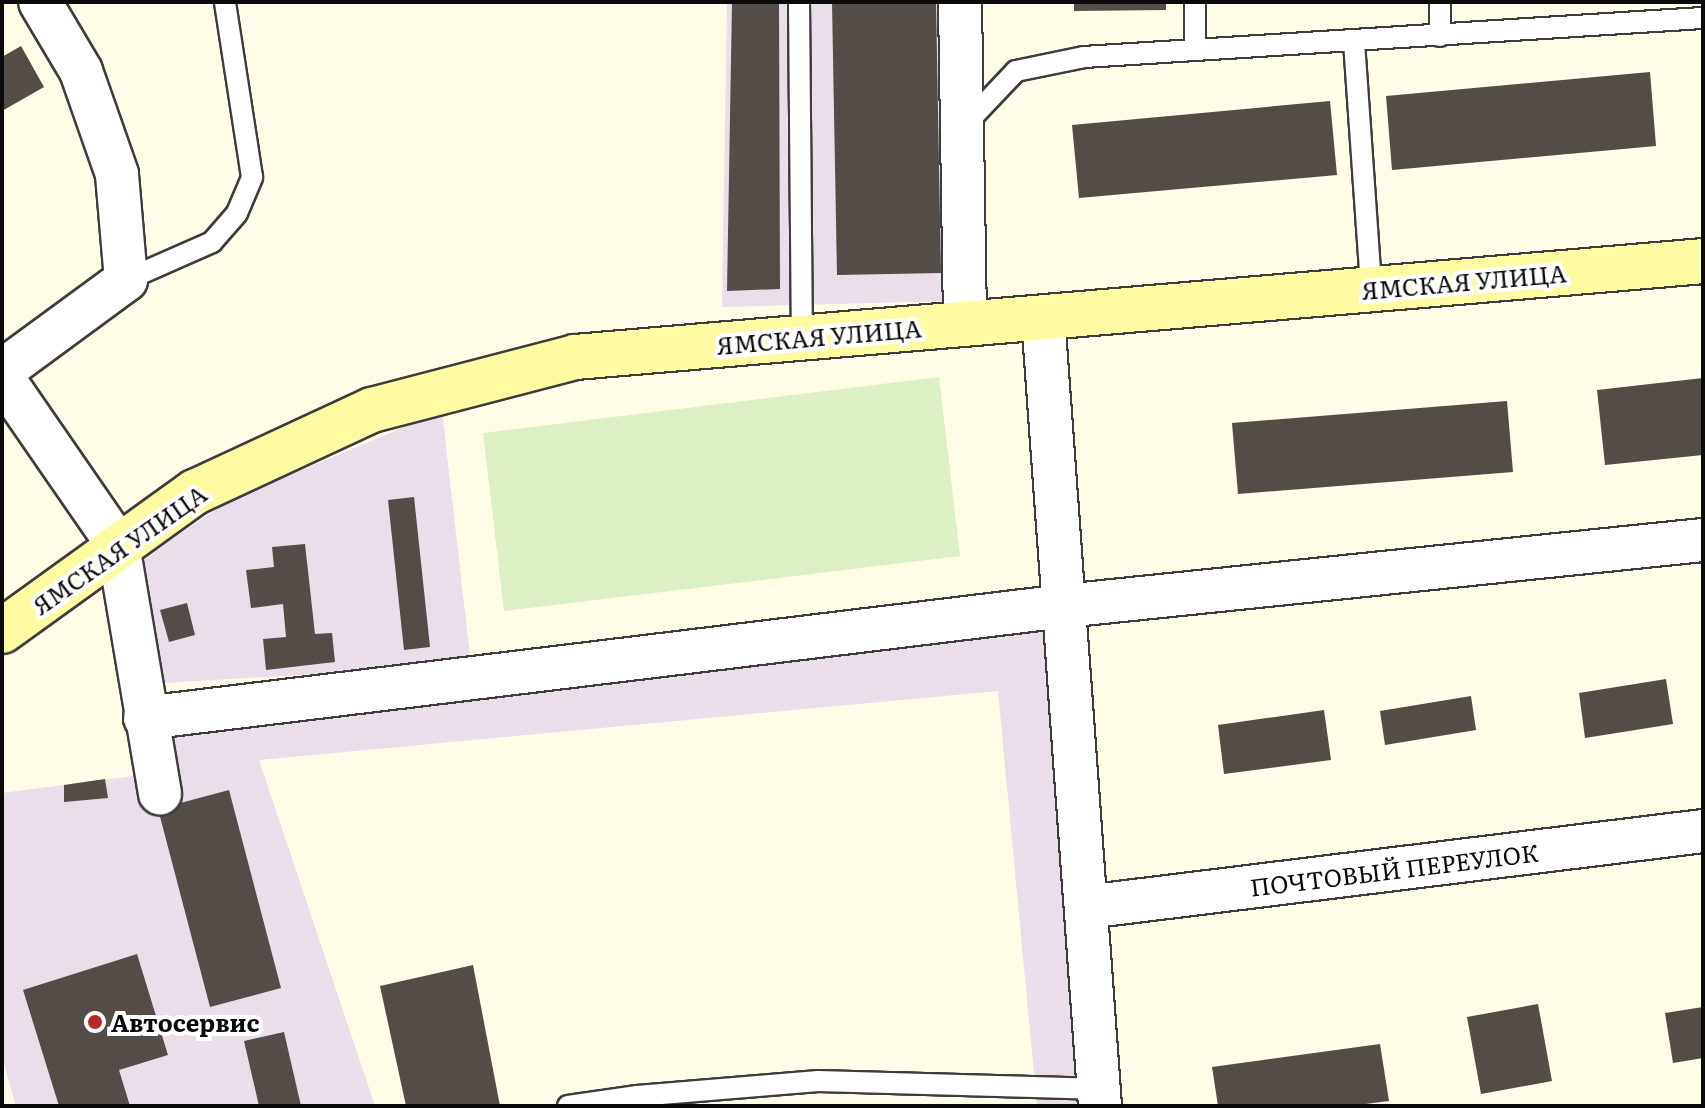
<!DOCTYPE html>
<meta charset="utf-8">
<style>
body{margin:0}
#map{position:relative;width:1705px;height:1108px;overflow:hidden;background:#fffce8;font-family:Literata,serif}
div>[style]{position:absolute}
.industrial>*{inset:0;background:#e9deea}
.pitch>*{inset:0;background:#ddefc5}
.building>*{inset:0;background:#534c47}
.roads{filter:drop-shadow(2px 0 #3d3d3d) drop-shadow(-2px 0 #3d3d3d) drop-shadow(0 2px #3d3d3d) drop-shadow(0 -2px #3d3d3d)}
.lane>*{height:20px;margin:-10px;padding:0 10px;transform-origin:10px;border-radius:10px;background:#fff}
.street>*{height:42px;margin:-21px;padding:0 21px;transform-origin:21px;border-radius:21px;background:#fff}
.secondary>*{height:44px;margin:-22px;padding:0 22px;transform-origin:22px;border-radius:22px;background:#fefba3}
.dots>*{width:22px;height:22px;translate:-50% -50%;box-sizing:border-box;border:4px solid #fff;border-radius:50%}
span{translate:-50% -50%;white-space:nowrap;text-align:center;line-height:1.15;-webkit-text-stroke:8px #fff;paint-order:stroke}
.street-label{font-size:24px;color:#0a0a0a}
.poi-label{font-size:24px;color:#0a0a0a;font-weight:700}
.left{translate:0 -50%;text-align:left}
.frame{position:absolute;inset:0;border:4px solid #0a0a0a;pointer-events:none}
</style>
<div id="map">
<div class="industrial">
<div style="clip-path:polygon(727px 2px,954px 2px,949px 301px,722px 307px)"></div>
<div style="clip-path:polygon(442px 411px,471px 665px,147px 684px,134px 567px,224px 503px)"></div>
<div style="clip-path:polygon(1063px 606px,1099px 1106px,1037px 1106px,998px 691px,259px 760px,375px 1106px,16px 1106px,2px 1057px,2px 793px,156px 773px,146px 719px)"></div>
</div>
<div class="pitch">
<div style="clip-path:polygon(939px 377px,960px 556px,504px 611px,483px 433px)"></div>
</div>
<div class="building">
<div style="clip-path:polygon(732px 2px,779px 2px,780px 289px,727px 291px)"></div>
<div style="clip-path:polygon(832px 2px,936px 2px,941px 273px,837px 275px)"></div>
<div style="clip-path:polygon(1074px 2px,1166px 2px,1166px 10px,1074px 11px)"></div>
<div style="clip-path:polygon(21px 46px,44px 87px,2px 111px,2px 57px)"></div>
<div style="clip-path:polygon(1650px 72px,1656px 146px,1392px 170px,1386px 96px)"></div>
<div style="clip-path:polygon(1330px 101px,1337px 175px,1079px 198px,1072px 125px)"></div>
<div style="clip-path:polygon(1703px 378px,1703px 455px,1605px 465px,1597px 390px)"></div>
<div style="clip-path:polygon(1507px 401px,1513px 472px,1238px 494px,1232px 423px)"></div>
<div style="clip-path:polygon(414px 497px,430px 647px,404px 650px,388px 500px)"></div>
<div style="clip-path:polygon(305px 544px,315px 634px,332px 633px,335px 662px,266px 670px,263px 639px,286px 637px,283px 604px,251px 608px,246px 570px,274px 567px,272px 547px)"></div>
<div style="clip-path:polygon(187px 603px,195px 635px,169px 642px,160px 610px)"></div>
<div style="clip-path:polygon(1666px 679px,1673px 724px,1585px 738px,1579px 693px)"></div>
<div style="clip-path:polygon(1471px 696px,1476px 730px,1385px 745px,1380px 711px)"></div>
<div style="clip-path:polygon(1324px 710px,1331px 760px,1224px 774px,1218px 725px)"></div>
<div style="clip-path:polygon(105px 779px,108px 798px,64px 802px,64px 785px)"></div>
<div style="clip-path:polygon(229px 790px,281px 988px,210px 1007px,158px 809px)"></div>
<div style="clip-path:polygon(137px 954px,168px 1055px,119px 1070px,130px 1106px,59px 1106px,23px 990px)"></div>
<div style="clip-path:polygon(473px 965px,500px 1106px,406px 1106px,380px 986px)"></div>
<div style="clip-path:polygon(1538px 1004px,1552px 1081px,1481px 1094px,1467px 1017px)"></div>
<div style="clip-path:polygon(1703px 1007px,1703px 1058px,1673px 1063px,1665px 1013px)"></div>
<div style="clip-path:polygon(284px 1032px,301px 1106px,259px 1106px,244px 1041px)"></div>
<div style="clip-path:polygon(1380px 1044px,1389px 1101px,1350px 1106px,1218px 1106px,1212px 1067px)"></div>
</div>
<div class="roads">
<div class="lane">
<div style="left:799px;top:2px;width:336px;rotate:89.5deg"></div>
<div style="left:1195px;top:2px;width:47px;rotate:90deg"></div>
<div style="left:1440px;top:2px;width:34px;rotate:90deg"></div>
<div style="left:1354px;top:42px;width:247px;rotate:86deg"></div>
<div style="left:963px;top:127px;width:77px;rotate:-46.6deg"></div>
<div style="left:1016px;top:71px;width:69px;rotate:-11.6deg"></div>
<div style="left:1084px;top:57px;width:620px;rotate:-3.61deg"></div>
<div style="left:126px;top:280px;width:94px;rotate:-23.8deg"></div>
<div style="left:212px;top:242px;width:38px;rotate:-49deg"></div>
<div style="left:237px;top:213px;width:39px;rotate:-67deg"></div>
<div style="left:252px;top:177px;width:177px;rotate:-98.8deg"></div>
<div style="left:568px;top:1106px;width:70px;rotate:-8.2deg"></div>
<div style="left:637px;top:1096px;width:182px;rotate:-4.7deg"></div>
<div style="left:818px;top:1081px;width:281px;rotate:1.6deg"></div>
</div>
<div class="street">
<div style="left:960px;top:2px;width:322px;rotate:89.1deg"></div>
<div style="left:1043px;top:317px;width:791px;rotate:85.87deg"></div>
<div style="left:2px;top:371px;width:154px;rotate:-36.3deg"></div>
<div style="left:126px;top:280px;width:106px;rotate:-94.9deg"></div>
<div style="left:117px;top:174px;width:109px;rotate:-109.3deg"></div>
<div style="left:81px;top:71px;width:80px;rotate:-120.7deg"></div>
<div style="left:2px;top:377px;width:204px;rotate:55.4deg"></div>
<div style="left:118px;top:545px;width:252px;rotate:80.4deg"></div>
<div style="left:145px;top:718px;width:926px;rotate:-6.95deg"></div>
<div style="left:1064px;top:606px;width:642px;rotate:-5.9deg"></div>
<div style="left:1086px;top:907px;width:622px;rotate:-7.02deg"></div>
</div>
<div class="secondary">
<div style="left:2px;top:631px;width:238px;rotate:-35.8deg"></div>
<div style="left:195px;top:492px;width:195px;rotate:-24.9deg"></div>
<div style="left:372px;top:410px;width:210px;rotate:-14.6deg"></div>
<div style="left:575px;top:357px;width:1132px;rotate:-4.86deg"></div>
</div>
</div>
<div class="dots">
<div style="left:95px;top:1022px;background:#b82825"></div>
</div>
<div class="street-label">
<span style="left:1464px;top:281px;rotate:-5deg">ЯМСКАЯ УЛИЦА</span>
<span style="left:819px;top:336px;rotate:-5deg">ЯМСКАЯ УЛИЦА</span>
<span style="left:119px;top:549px;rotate:-35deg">ЯМСКАЯ УЛИЦА</span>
<span style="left:1394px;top:869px;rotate:-7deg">ПОЧТОВЫЙ ПЕРЕУЛОК</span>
</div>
<div class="poi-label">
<span class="left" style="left:111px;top:1022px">Автосервис</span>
</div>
<div class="frame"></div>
</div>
